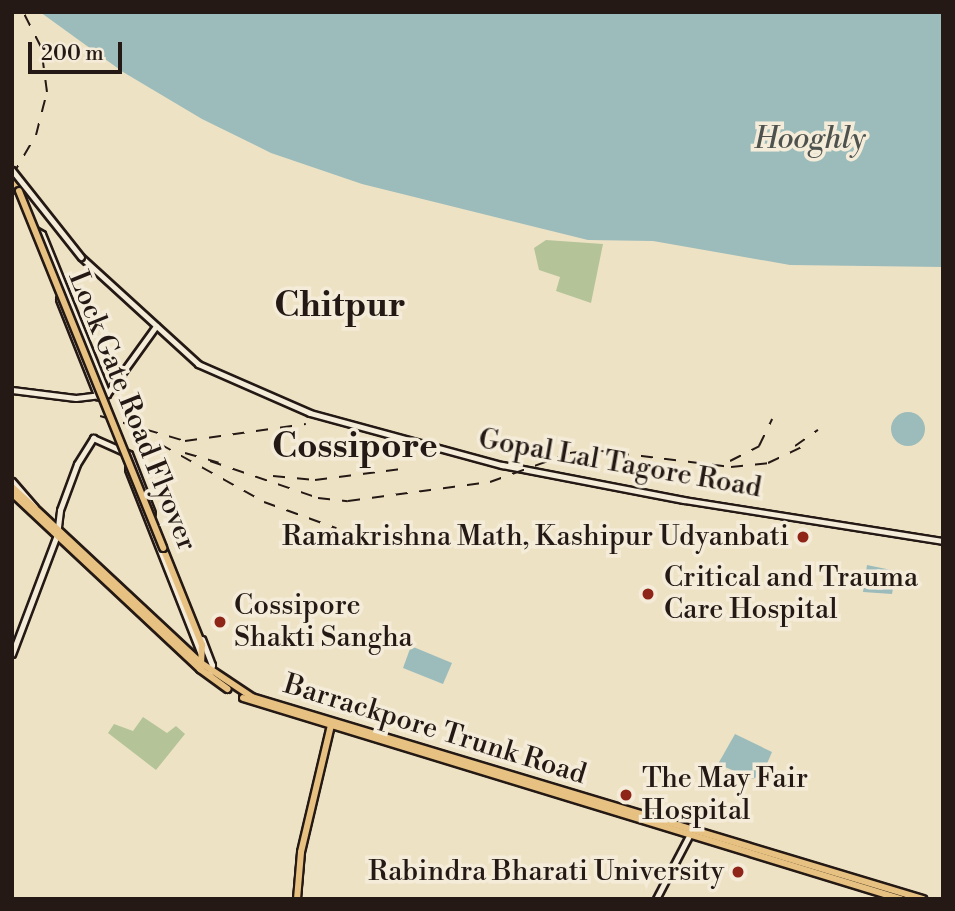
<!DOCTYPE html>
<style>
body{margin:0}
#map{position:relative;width:955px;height:911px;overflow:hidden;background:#eee2c5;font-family:"Libre Bodoni",serif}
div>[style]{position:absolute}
.green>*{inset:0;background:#b4c498}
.water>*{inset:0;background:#9bbcbb}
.round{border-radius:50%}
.roads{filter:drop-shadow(2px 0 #241914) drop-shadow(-2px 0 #241914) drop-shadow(0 2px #241914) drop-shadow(0 -2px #241914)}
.secondary>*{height:5px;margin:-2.5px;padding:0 2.5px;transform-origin:2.5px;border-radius:2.5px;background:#f4ecd9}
.primary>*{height:6px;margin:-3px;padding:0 3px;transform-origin:3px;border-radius:3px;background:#e7c182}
.rail>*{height:2px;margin-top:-1px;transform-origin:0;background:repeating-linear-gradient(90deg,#241914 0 12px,transparent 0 24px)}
.bridges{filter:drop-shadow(2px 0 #241914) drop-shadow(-2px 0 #241914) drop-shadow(0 2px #241914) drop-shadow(0 -2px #241914)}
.secondary-bridge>*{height:5px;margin:-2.5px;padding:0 2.5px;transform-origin:2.5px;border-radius:2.5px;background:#f4ecd9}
.primary-bridge>*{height:6px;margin:-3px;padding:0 3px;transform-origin:3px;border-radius:3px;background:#e7c182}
.dots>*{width:19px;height:19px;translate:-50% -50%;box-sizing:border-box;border:4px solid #f4ecd9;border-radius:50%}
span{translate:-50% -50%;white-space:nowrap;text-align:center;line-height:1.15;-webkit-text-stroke:7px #f4ecd9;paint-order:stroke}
.street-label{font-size:28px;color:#241914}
.poi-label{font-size:28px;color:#241914}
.right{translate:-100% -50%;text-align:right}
.left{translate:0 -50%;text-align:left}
.water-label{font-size:30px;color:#4e524e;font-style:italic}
.district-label{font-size:35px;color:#241914;font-weight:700}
.frame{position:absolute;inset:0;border:14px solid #241914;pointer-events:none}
.scale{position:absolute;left:28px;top:42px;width:94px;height:32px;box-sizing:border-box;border:4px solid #241914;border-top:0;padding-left:9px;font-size:21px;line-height:24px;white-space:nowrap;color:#241914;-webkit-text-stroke:5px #f4ecd9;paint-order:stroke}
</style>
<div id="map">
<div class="green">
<div style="clip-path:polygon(546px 240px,603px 244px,591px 303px,556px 291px,560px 277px,539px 270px,534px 248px)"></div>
<div style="clip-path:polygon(143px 717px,167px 733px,176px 726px,185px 734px,156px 770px,108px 733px,114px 724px,133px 731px)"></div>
</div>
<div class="water">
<div style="clip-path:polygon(40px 12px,943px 12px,943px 267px,790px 265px,653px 241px,588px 240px,362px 184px,271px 153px,202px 119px,123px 72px)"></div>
<div class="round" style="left:891px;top:412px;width:34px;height:34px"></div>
<div style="clip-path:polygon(867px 565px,896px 571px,892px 594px,863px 592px)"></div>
<div style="clip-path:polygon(411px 646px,452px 663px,443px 684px,403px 668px)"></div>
<div style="clip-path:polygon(735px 734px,772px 752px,763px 773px,753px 779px,718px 764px)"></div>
</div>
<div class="roads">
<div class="secondary">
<div style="left:35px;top:230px;width:8px;rotate:30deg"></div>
<div style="left:42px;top:234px;width:173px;rotate:67.9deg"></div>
<div style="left:81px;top:257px;width:159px;rotate:42.4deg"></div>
<div style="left:198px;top:364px;width:122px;rotate:23.6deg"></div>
<div style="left:310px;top:413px;width:199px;rotate:15.2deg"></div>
<div style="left:502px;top:465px;width:185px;rotate:10.9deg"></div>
<div style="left:684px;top:500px;width:262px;rotate:9deg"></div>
<div style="left:59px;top:299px;width:105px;rotate:68.3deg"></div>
<div style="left:12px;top:390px;width:64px;rotate:7.1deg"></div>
<div style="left:76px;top:398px;width:31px;rotate:-7deg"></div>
<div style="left:107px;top:394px;width:84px;rotate:-54.2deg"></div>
<div style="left:128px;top:469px;width:197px;rotate:68.5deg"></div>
<div style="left:12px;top:481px;width:35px;rotate:49deg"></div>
<div style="left:202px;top:639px;width:28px;rotate:69deg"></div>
<div style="left:212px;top:665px;width:8px;rotate:104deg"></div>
<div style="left:12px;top:654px;width:127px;rotate:-69.3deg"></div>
<div style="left:57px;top:535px;width:25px;rotate:-83deg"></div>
<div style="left:60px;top:510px;width:49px;rotate:-69.7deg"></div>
<div style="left:77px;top:464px;width:31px;rotate:-58deg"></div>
<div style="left:93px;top:438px;width:39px;rotate:24deg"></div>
<div style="left:129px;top:454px;width:63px;rotate:68.7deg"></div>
<div style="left:656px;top:899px;width:73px;rotate:-62.4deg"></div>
</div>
<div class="primary">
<div style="left:12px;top:182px;width:11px;rotate:52deg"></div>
<div style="left:12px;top:487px;width:258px;rotate:43deg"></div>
<div style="left:201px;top:663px;width:61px;rotate:33.7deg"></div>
<div style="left:252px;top:697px;width:701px;rotate:16.75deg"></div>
<div style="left:12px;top:493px;width:258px;rotate:43.1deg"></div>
<div style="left:200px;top:669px;width:34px;rotate:36deg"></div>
<div style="left:163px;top:548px;width:105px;rotate:68.1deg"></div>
<div style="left:202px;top:645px;width:19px;rotate:93deg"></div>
<div style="left:243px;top:698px;width:688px;rotate:16.99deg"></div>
<div style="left:297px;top:899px;width:47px;rotate:-85.1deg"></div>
<div style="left:301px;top:852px;width:130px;rotate:-76.7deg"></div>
</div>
</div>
<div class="rail">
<div style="left:12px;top:176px;width:48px;rotate:-59.7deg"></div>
<div style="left:36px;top:135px;width:44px;rotate:-75.7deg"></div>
<div style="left:47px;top:92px;width:45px;rotate:-97.6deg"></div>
<div style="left:41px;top:47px;width:39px;rotate:-117deg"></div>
<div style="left:100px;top:416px;width:89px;rotate:16.4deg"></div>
<div style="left:185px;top:441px;width:122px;rotate:-8deg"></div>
<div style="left:160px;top:444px;width:119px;rotate:29.1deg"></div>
<div style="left:264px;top:502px;width:77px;rotate:19.9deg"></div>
<div style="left:795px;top:446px;width:28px;rotate:-35deg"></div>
<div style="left:185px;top:453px;width:35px;rotate:16deg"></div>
<div style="left:210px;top:461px;width:114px;rotate:18.9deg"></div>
<div style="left:318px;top:498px;width:30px;rotate:6deg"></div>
<div style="left:348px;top:501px;width:143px;rotate:-7.6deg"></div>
<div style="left:490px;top:482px;width:85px;rotate:-19.9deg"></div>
<div style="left:570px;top:453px;width:23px;rotate:-7deg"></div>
<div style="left:593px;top:450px;width:139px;rotate:7deg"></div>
<div style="left:731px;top:467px;width:37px;rotate:-6deg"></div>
<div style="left:768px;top:463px;width:44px;rotate:-25.4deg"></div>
<div style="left:730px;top:461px;width:33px;rotate:-27deg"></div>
<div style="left:759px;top:446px;width:30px;rotate:-64deg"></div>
<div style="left:273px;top:476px;width:42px;rotate:5.4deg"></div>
<div style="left:315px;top:480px;width:87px;rotate:-7.3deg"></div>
</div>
<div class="bridges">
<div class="secondary-bridge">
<div style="left:12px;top:170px;width:111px;rotate:51.6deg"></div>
</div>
<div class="primary-bridge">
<div style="left:19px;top:191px;width:385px;rotate:68deg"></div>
</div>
</div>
<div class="dots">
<div style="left:803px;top:537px;background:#8f2418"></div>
<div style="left:648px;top:594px;background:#8f2418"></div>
<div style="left:220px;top:622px;background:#8f2418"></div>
<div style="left:626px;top:795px;background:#8f2418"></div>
<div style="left:738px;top:872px;background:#8f2418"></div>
</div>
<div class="street-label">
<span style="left:132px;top:411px;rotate:68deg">Lock Gate Road Flyover</span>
<span style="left:620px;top:464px;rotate:10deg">Gopal Lal Tagore Road</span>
<span style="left:435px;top:730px;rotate:17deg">Barrackpore Trunk Road</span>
</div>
<div class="poi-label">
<span class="right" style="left:789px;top:537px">Ramakrishna Math, Kashipur Udyanbati</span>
<span class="left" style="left:664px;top:594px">Critical and Trauma<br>Care Hospital</span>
<span class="left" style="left:234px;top:622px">Cossipore<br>Shakti Sangha</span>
<span class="left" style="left:642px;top:795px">The May Fair<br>Hospital</span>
<span class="right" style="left:724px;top:872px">Rabindra Bharati University</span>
</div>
<div class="water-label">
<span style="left:810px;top:139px">Hooghly</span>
</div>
<div class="district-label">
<span style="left:340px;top:306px">Chitpur</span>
<span style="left:355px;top:447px">Cossipore</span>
</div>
<div class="frame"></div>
<div class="scale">200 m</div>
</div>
